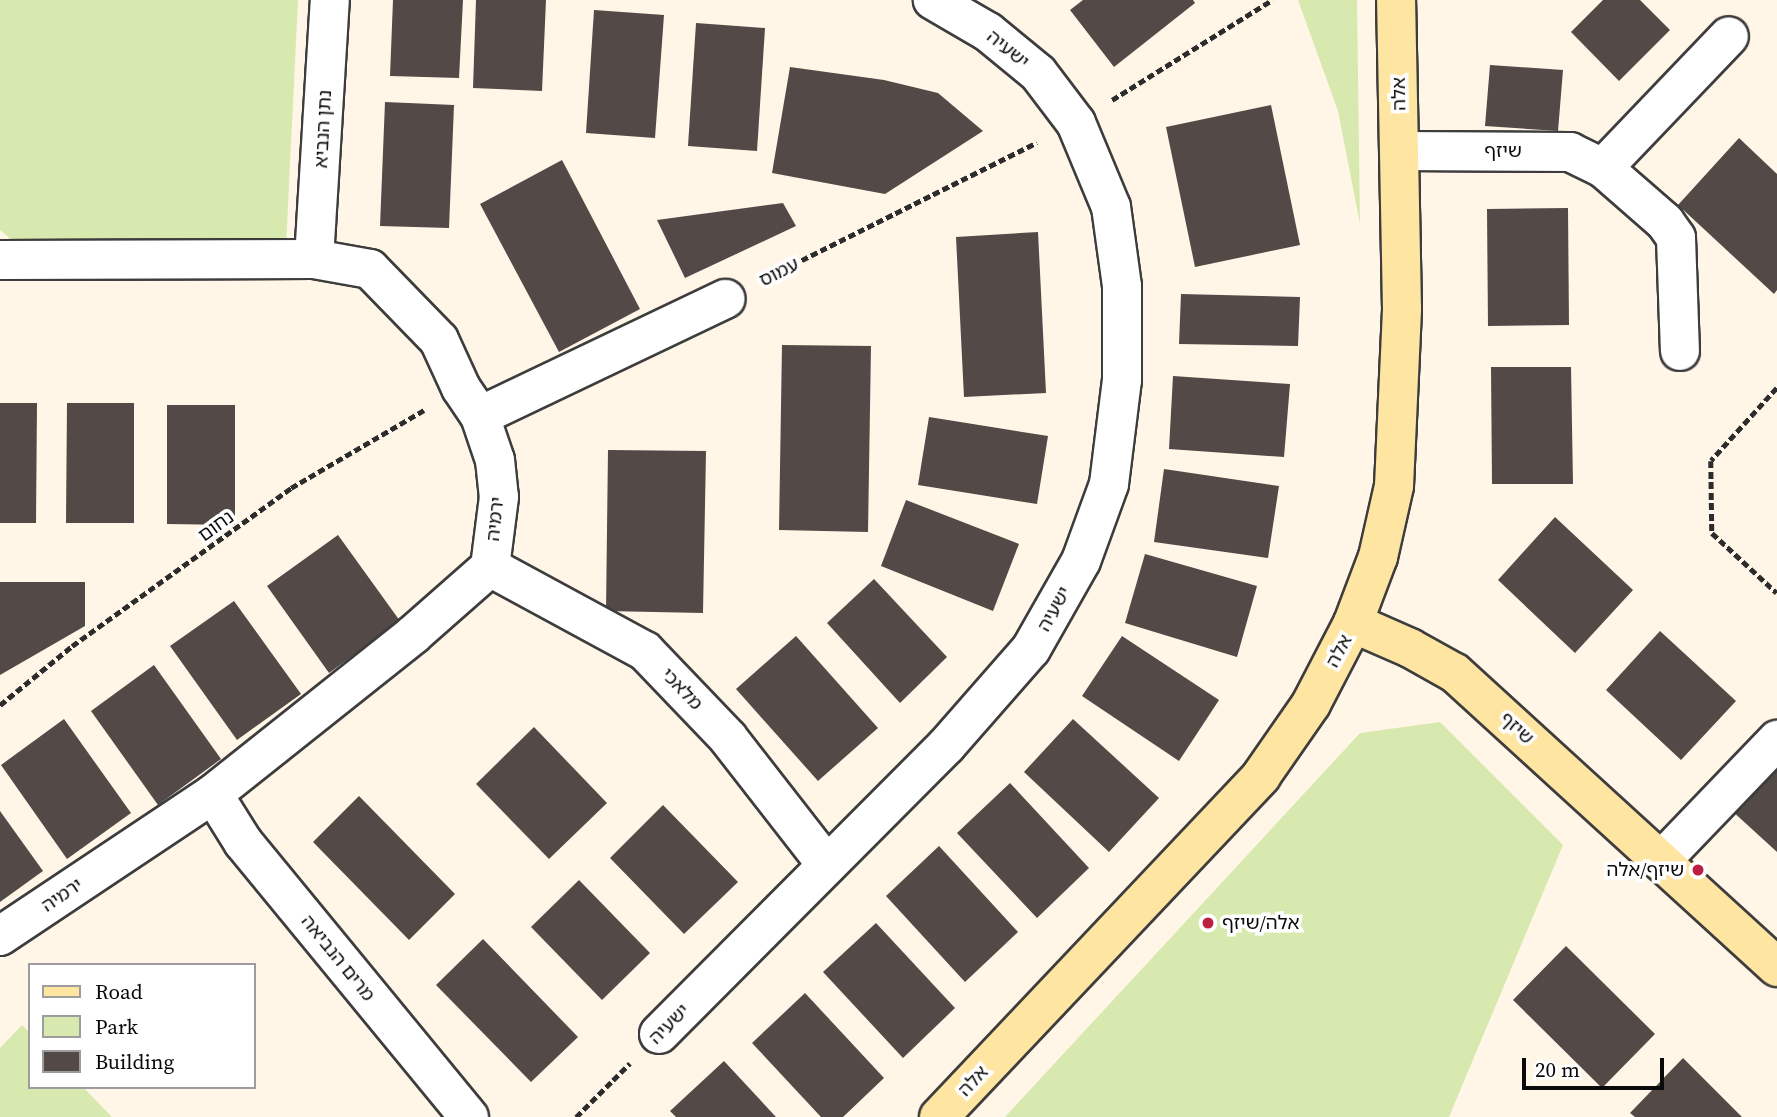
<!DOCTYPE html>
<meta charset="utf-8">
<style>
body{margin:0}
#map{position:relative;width:1777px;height:1117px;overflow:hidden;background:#fff6e7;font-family:"Source Serif 4","Noto Sans Hebrew",serif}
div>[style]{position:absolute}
.green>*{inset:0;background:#d8e9b0}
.building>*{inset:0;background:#534946}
.path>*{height:4.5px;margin-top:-2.25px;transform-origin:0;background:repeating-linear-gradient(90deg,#2c2c2c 0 7px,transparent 0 10.5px)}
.roads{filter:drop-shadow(2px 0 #3d3d3d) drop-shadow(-2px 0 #3d3d3d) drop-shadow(0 2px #3d3d3d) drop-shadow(0 -2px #3d3d3d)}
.street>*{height:38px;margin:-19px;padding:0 19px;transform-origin:19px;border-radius:19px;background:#fff}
.secondary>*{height:38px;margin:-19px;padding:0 19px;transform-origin:19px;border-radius:19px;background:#ffe5a2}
.dots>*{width:19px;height:19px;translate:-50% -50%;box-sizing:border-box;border:4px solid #fff;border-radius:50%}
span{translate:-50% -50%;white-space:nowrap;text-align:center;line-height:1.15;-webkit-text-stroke:7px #fff;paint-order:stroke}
.street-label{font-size:19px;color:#0a0a0a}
.poi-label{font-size:19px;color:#0a0a0a}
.right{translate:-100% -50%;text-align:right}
.left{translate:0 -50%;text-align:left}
.legend{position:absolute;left:28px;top:963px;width:228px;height:126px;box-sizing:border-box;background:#fff;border:2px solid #9d9d9d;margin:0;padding:9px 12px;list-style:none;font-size:21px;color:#0a0a0a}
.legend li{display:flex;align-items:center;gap:14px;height:35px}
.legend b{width:35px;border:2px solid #9d9d9d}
.scale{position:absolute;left:1522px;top:1058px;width:142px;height:32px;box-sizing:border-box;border:4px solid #0a0a0a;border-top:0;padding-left:9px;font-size:21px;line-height:24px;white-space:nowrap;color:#0a0a0a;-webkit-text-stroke:5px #fff;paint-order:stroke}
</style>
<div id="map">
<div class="green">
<div style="clip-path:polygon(0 0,298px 0,286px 247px,12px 240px,0 230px)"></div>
<div style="clip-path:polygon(1298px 0,1357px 0,1360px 224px,1338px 111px)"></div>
<div style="clip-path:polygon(1440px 722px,1563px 845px,1449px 1117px,1005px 1117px,1360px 733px)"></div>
<div style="clip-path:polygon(22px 1025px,30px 1033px,30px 1087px,83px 1087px,112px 1117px,0 1117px,0 1048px)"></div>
</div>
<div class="building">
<div style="clip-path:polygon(393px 0,463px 0,459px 78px,390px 76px)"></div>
<div style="clip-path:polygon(476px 0,546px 0,542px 91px,473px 88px)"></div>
<div style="clip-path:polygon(1083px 0,1193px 0,1195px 3px,1114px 67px,1070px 10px)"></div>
<div style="clip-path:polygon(1603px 0,1640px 0,1670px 30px,1619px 81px,1571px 32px)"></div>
<div style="clip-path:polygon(594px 10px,664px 15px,655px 138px,586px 133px)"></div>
<div style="clip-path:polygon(696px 23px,765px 28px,757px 151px,688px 146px)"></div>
<div style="clip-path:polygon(1490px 65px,1563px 70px,1558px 131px,1485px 126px)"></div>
<div style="clip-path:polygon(790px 67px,884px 80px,938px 93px,983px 131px,885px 194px,772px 173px)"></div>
<div style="clip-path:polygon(385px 102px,454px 105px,449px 228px,380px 226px)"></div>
<div style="clip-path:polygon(1271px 105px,1300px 245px,1195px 267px,1166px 127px)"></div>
<div style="clip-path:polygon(1739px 138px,1777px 174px,1777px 290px,1774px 294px,1678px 205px)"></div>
<div style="clip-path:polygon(562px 160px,640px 309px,559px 352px,480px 204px)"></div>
<div style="clip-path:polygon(783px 203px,796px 226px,685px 278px,657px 220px)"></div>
<div style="clip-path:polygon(1568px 208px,1569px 325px,1488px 326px,1487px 209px)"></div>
<div style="clip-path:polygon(1038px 232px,1046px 393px,964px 397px,956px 237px)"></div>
<div style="clip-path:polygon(1181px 294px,1300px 297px,1298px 346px,1179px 344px)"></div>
<div style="clip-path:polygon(782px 345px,871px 346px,868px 532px,779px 530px)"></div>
<div style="clip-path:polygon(1491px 367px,1571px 367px,1573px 484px,1492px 484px)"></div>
<div style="clip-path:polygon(1173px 376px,1290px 384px,1284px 457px,1169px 449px)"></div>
<div style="clip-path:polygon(0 403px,37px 403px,36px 523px,0 523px)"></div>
<div style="clip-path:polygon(67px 403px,134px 403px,134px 523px,66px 523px)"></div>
<div style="clip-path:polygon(167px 405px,235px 405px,235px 525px,167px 524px)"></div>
<div style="clip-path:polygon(929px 417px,1048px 436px,1037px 504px,918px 485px)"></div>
<div style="clip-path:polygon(608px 450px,706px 451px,703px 613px,606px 611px)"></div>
<div style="clip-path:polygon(1164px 469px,1279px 486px,1268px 558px,1154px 542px)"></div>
<div style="clip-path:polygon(906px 500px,1019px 544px,993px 611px,881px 566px)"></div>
<div style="clip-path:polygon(1555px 517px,1633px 590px,1575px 653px,1498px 580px)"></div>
<div style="clip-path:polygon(338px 535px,400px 621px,329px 673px,267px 586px)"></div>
<div style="clip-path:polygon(1145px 554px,1257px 586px,1237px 657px,1125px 623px)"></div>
<div style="clip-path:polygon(874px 579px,947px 657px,900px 703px,827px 623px)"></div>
<div style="clip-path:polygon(0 582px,85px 582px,85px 626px,0 675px)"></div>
<div style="clip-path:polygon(234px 601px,301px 694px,237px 740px,170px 646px)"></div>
<div style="clip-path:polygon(1660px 631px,1736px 701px,1681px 760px,1606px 690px)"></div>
<div style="clip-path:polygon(796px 636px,878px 728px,818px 781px,736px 689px)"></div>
<div style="clip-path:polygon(1122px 636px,1219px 700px,1179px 761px,1082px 696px)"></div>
<div style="clip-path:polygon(154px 665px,221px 759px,158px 805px,91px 711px)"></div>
<div style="clip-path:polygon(64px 719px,131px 813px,67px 859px,1px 765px)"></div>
<div style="clip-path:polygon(1073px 719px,1159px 798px,1109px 852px,1024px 772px)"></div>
<div style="clip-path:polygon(534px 727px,607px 803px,549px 859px,476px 784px)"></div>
<div style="clip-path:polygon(1777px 758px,1777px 852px,1730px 809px)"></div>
<div style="clip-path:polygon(1010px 783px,1089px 868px,1037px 918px,957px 833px)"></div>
<div style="clip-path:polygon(359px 796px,455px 894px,409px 940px,313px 842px)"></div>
<div style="clip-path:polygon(663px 805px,738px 882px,684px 934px,610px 858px)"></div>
<div style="clip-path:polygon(0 811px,43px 871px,0 902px)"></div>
<div style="clip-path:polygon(939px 846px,1018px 932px,965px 982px,886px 896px)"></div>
<div style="clip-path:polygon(579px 880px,650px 953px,602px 1000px,531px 927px)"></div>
<div style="clip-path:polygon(876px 923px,955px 1008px,903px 1058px,823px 972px)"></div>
<div style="clip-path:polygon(483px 939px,578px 1037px,531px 1082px,436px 985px)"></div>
<div style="clip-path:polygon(1566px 946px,1655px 1034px,1602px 1088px,1513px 1000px)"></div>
<div style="clip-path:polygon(805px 993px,884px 1078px,843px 1117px,821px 1117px,752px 1043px)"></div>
<div style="clip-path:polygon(1683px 1058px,1742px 1117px,1635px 1117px,1630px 1113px)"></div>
<div style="clip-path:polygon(724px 1061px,776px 1117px,676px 1117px,670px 1111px)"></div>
</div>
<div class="path">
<div style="left:1112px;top:100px;width:189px;rotate:-32deg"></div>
<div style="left:764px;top:279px;width:305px;rotate:-26.6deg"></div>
<div style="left:1777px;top:388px;width:98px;rotate:132.1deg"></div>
<div style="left:1711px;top:461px;width:72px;rotate:89.2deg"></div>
<div style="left:1712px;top:533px;width:88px;rotate:42.7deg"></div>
<div style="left:0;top:705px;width:93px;rotate:-39.3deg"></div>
<div style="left:72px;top:646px;width:270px;rotate:-35.8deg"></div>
<div style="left:291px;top:488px;width:154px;rotate:-30.4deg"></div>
<div style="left:576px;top:1117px;width:76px;rotate:-45deg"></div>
</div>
<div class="roads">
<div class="street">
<div style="left:1400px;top:151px;width:170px;rotate:0.3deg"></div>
<div style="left:1570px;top:152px;width:37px;rotate:26deg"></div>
<div style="left:1603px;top:168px;width:82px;rotate:41.1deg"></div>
<div style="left:1665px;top:222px;width:19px;rotate:55deg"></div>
<div style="left:1676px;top:238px;width:113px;rotate:88deg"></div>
<div style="left:1603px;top:168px;width:182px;rotate:-46.3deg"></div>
<div style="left:314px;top:259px;width:259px;rotate:-86.5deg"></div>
<div style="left:0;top:260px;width:314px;rotate:-0.2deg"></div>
<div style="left:314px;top:259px;width:57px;rotate:10.1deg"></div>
<div style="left:370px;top:269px;width:99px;rotate:45.8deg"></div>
<div style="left:439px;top:340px;width:53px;rotate:65.4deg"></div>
<div style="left:461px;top:388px;width:34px;rotate:56deg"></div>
<div style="left:480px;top:416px;width:46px;rotate:71.2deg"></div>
<div style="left:495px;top:460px;width:37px;rotate:84deg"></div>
<div style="left:499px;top:497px;width:71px;rotate:97.3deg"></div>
<div style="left:490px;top:567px;width:103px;rotate:138.6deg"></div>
<div style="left:413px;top:635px;width:256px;rotate:141.5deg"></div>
<div style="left:213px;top:794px;width:256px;rotate:146.3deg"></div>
<div style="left:480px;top:416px;width:272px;rotate:-25.5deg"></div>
<div style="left:490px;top:567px;width:176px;rotate:28.5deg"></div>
<div style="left:645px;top:651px;width:120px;rotate:46.3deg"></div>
<div style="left:728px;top:738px;width:161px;rotate:52.1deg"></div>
<div style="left:213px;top:794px;width:57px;rotate:58deg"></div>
<div style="left:243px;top:842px;width:356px;rotate:50.6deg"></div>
<div style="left:1661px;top:861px;width:168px;rotate:-46.2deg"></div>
<div style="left:659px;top:1034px;width:407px;rotate:-45.1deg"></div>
<div style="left:946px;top:746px;width:129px;rotate:-48.8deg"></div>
<div style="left:1031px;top:649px;width:101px;rotate:-60.4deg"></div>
<div style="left:1081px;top:561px;width:82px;rotate:-70deg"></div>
<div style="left:1109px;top:484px;width:105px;rotate:-82.9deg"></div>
<div style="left:1122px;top:380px;width:94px;rotate:-90deg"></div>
<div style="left:1122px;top:286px;width:80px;rotate:-97.9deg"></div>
<div style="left:1111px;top:207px;width:91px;rotate:-112.6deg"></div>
<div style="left:1076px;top:123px;width:63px;rotate:-127.2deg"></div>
<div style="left:1038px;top:73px;width:65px;rotate:-140.6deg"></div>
<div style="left:988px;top:32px;width:64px;rotate:-149.8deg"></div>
</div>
<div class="secondary">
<div style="left:1353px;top:623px;width:62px;rotate:23.7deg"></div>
<div style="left:1410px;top:648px;width:51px;rotate:29.1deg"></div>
<div style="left:1455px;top:673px;width:436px;rotate:42.4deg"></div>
<div style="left:939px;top:1117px;width:469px;rotate:-46.6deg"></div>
<div style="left:1261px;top:776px;width:88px;rotate:-55.2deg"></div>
<div style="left:1311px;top:704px;width:91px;rotate:-62.6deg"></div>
<div style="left:1353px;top:623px;width:71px;rotate:-69.3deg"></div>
<div style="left:1378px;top:557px;width:73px;rotate:-77.3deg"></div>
<div style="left:1394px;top:486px;width:177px;rotate:-87.4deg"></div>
<div style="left:1402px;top:309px;width:309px;rotate:-91.1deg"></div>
</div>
</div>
<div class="dots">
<div style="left:1698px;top:870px;background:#bd1f42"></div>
<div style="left:1208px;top:923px;background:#bd1f42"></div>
</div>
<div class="street-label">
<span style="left:1008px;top:49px;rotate:39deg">ישעיה</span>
<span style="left:1399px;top:94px;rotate:-91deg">אלה</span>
<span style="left:323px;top:129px;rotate:-87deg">נתן הנביא</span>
<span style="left:1503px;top:151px">שיזף</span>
<span style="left:779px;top:272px;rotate:-27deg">עמוס</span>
<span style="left:495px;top:519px;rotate:-84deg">ירמיה</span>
<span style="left:216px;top:526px;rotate:-36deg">נחום</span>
<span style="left:1054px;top:609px;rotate:-61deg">ישעיה</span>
<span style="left:1339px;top:651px;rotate:-62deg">אלה</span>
<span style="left:682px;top:689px;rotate:46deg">מלאכי</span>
<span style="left:1517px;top:728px;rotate:43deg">שיזף</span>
<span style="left:62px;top:895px;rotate:-34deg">ירמיה</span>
<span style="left:338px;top:958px;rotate:51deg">מרים הנביאה</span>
<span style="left:669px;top:1024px;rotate:-45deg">ישעיה</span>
<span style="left:973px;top:1081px;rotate:-47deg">אלה</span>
</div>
<div class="poi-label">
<span class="right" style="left:1684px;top:870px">שיזף/אלה</span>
<span class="left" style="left:1222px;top:923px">אלה/שיזף</span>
</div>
<ul class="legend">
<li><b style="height:9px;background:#ffe5a2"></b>Road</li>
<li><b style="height:19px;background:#d8e9b0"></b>Park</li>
<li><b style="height:19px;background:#534946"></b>Building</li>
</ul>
<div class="scale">20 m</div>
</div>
